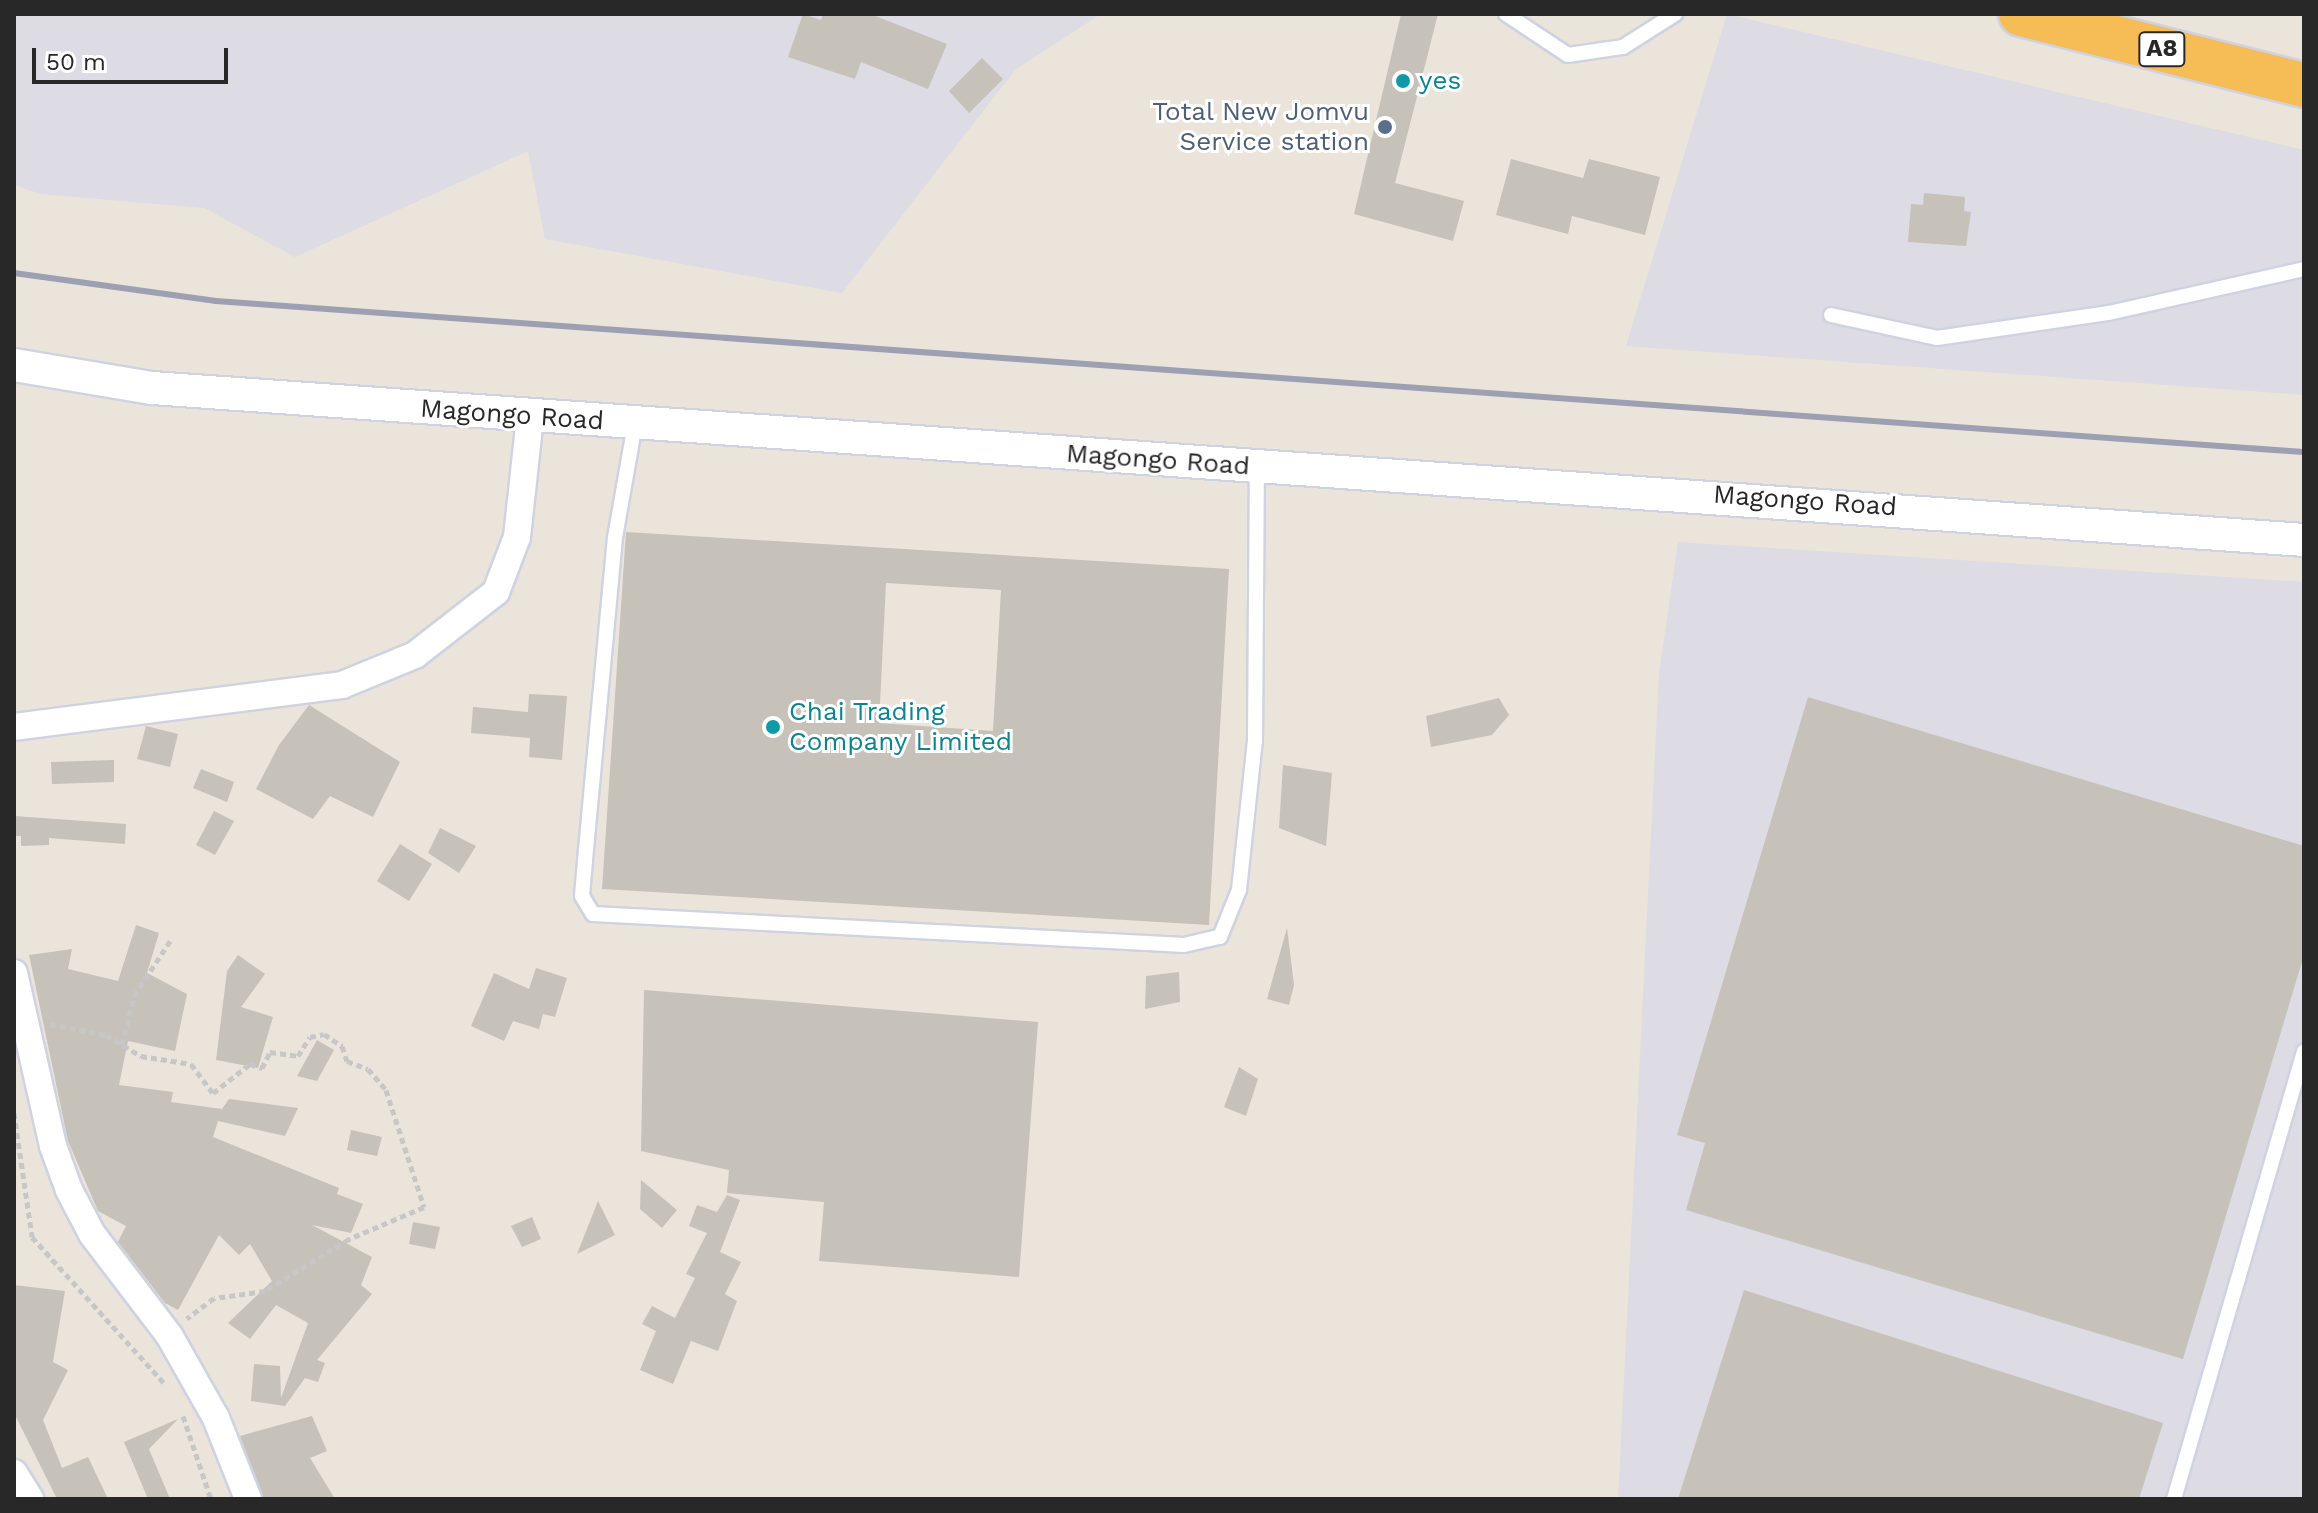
<!DOCTYPE html>
<style>
body{margin:0}
#map{position:relative;width:2318px;height:1513px;overflow:hidden;background:#ebe4da;font-family:"Work Sans",sans-serif}
div>[style]{position:absolute}
.industrial>*{inset:0;background:#dddbe3}
.building>*{inset:0;background:#c6c1b9}
.path>*{height:5px;margin-top:-2.5px;transform-origin:0;background:repeating-linear-gradient(90deg,#c7c7c7 0 6px,transparent 0 10px)}
.roads{filter:drop-shadow(2px 0 #cfd2e1) drop-shadow(-2px 0 #cfd2e1) drop-shadow(0 2px #cfd2e1) drop-shadow(0 -2px #cfd2e1)}
.service>*{height:14px;margin:-7px;padding:0 7px;transform-origin:7px;border-radius:7px;background:#fff}
.minor>*{height:26px;margin:-13px;padding:0 13px;transform-origin:13px;border-radius:13px;background:#fff}
.tertiary>*{height:32px;margin:-16px;padding:0 16px;transform-origin:16px;border-radius:16px;background:#fff}
.trunk>*{height:44px;margin:-22px;padding:0 22px;transform-origin:22px;border-radius:22px;background:#f6bc56}
.rail>*{height:6px;margin:-3px;padding:0 3px;transform-origin:3px;border-radius:3px;background:#9d9fb3}
.dots>*{width:22px;height:22px;translate:-50% -50%;box-sizing:border-box;border:4px solid #fff;border-radius:50%}
span{translate:-50% -50%;white-space:nowrap;text-align:center;line-height:1.15;-webkit-text-stroke:6px #fff;paint-order:stroke}
.shield-label span{padding:2px 6px;background:#fff;border:2px solid;border-radius:6px;-webkit-text-stroke-width:0}
.shield-label{font-size:24px;color:#282828;font-weight:700}
.culture-label{font-size:26px;color:#0d838f}
.left{translate:0 -50%;text-align:left}
.service-label{font-size:26px;color:#4e5e75}
.right{translate:-100% -50%;text-align:right}
.street-label{font-size:26px;color:#282828}
.frame{position:absolute;inset:0;border:16px solid #282828;pointer-events:none}
.scale{position:absolute;left:32px;top:48px;width:196px;height:36px;box-sizing:border-box;border:4px solid #282828;border-top:0;padding-left:10px;font-size:24px;line-height:28px;white-space:nowrap;color:#282828;-webkit-text-stroke:6px #fff;paint-order:stroke}
</style>
<div id="map">
<div class="industrial">
<div style="clip-path:polygon(14px 14px,1101px 14px,1015px 70px,842px 293px,545px 239px,528px 151px,295px 257px,204px 208px,41px 194px,14px 185px)"></div>
<div style="clip-path:polygon(1727px 14px,2304px 150px,2304px 395px,1626px 346px)"></div>
<div style="clip-path:polygon(1678px 542px,2304px 582px,2304px 1499px,1618px 1499px,1659px 674px)"></div>
</div>
<div class="building">
<div style="clip-path:polygon(803px 14px,821px 20px,823px 14px,870px 14px,947px 44px,928px 89px,861px 62px,855px 79px,788px 57px)"></div>
<div style="clip-path:polygon(1401px 14px,1438px 14px,1395px 183px,1464px 201px,1453px 241px,1354px 214px)"></div>
<div style="clip-path:polygon(982px 58px,1003px 79px,969px 113px,949px 91px)"></div>
<div style="clip-path:polygon(1511px 159px,1583px 178px,1589px 159px,1660px 177px,1645px 235px,1572px 216px,1568px 234px,1496px 215px)"></div>
<div style="clip-path:polygon(1924px 193px,1965px 197px,1964px 211px,1971px 212px,1966px 246px,1908px 242px,1911px 204px,1923px 205px)"></div>
<div style="clip-path:polygon(evenodd,626px 532px,1229px 569px,1209px 925px,602px 889px,626px 532px,886px 583px,1001px 590px,993px 731px,879px 723px,886px 583px)"></div>
<div style="clip-path:polygon(529px 694px,567px 696px,562px 760px,529px 757px,530px 738px,471px 733px,473px 707px,528px 712px)"></div>
<div style="clip-path:polygon(1808px 697px,2304px 846px,2304px 955px,2183px 1359px,1686px 1210px,1705px 1143px,1677px 1135px)"></div>
<div style="clip-path:polygon(1499px 698px,1509px 715px,1492px 735px,1431px 747px,1426px 716px)"></div>
<div style="clip-path:polygon(309px 705px,400px 762px,373px 817px,330px 796px,313px 819px,256px 789px,279px 745px)"></div>
<div style="clip-path:polygon(146px 726px,178px 734px,170px 767px,137px 759px)"></div>
<div style="clip-path:polygon(114px 760px,114px 782px,52px 784px,51px 762px)"></div>
<div style="clip-path:polygon(1283px 765px,1332px 773px,1326px 846px,1279px 828px)"></div>
<div style="clip-path:polygon(201px 769px,234px 782px,227px 802px,193px 788px)"></div>
<div style="clip-path:polygon(214px 811px,234px 821px,215px 855px,196px 845px)"></div>
<div style="clip-path:polygon(14px 816px,126px 824px,125px 844px,49px 838px,49px 845px,21px 846px,21px 836px,14px 836px)"></div>
<div style="clip-path:polygon(440px 828px,476px 846px,459px 873px,428px 853px)"></div>
<div style="clip-path:polygon(400px 844px,432px 864px,409px 901px,377px 881px)"></div>
<div style="clip-path:polygon(136px 925px,159px 933px,147px 973px,187px 994px,175px 1051px,128px 1041px,119px 1085px,173px 1092px,171px 1102px,222px 1109px,229px 1099px,298px 1108px,285px 1136px,218px 1121px,213px 1137px,339px 1188px,337px 1194px,363px 1204px,351px 1233px,312px 1225px,372px 1257px,361px 1285px,372px 1294px,317px 1360px,325px 1363px,318px 1382px,305px 1378px,285px 1406px,251px 1401px,254px 1364px,280px 1366px,281px 1398px,308px 1323px,276px 1305px,250px 1339px,228px 1323px,272px 1281px,250px 1244px,239px 1255px,219px 1235px,178px 1310px,165px 1303px,118px 1242px,126px 1226px,98px 1211px,68px 1141px,29px 955px,72px 949px,68px 969px,118px 981px)"></div>
<div style="clip-path:polygon(1287px 928px,1294px 985px,1289px 1005px,1267px 999px)"></div>
<div style="clip-path:polygon(238px 955px,265px 974px,241px 1007px,273px 1017px,258px 1068px,216px 1060px,227px 971px)"></div>
<div style="clip-path:polygon(536px 968px,567px 978px,555px 1017px,543px 1014px,539px 1029px,513px 1021px,504px 1041px,471px 1026px,494px 973px,529px 989px)"></div>
<div style="clip-path:polygon(1179px 972px,1180px 1002px,1145px 1009px,1146px 976px)"></div>
<div style="clip-path:polygon(644px 990px,1038px 1022px,1019px 1277px,819px 1261px,824px 1202px,727px 1193px,729px 1170px,641px 1151px)"></div>
<div style="clip-path:polygon(317px 1040px,334px 1050px,317px 1081px,297px 1076px)"></div>
<div style="clip-path:polygon(1239px 1067px,1258px 1079px,1246px 1116px,1224px 1107px)"></div>
<div style="clip-path:polygon(351px 1130px,382px 1137px,377px 1156px,347px 1150px)"></div>
<div style="clip-path:polygon(641px 1180px,677px 1210px,662px 1228px,640px 1209px)"></div>
<div style="clip-path:polygon(727px 1195px,740px 1200px,720px 1252px,741px 1262px,725px 1294px,737px 1301px,718px 1351px,691px 1341px,673px 1384px,640px 1370px,656px 1331px,642px 1324px,652px 1306px,675px 1318px,695px 1278px,686px 1274px,707px 1233px,689px 1226px,697px 1205px,717px 1212px)"></div>
<div style="clip-path:polygon(598px 1201px,615px 1235px,577px 1254px)"></div>
<div style="clip-path:polygon(532px 1217px,541px 1239px,522px 1247px,511px 1226px)"></div>
<div style="clip-path:polygon(413px 1222px,440px 1227px,435px 1249px,409px 1244px)"></div>
<div style="clip-path:polygon(14px 1285px,65px 1291px,53px 1362px,68px 1370px,43px 1420px,62px 1468px,88px 1457px,108px 1499px,57px 1499px,14px 1413px)"></div>
<div style="clip-path:polygon(1744px 1290px,2163px 1423px,2139px 1499px,1678px 1499px)"></div>
<div style="clip-path:polygon(312px 1416px,327px 1451px,310px 1458px,335px 1499px,264px 1499px,240px 1436px)"></div>
<div style="clip-path:polygon(178px 1419px,149px 1449px,170px 1499px,148px 1499px,124px 1442px)"></div>
</div>
<div class="path">
<div style="left:50px;top:1024px;width:57px;rotate:11.1deg"></div>
<div style="left:106px;top:1035px;width:41px;rotate:31deg"></div>
<div style="left:141px;top:1056px;width:51px;rotate:9.1deg"></div>
<div style="left:191px;top:1064px;width:36px;rotate:53deg"></div>
<div style="left:213px;top:1093px;width:47px;rotate:-38.1deg"></div>
<div style="left:250px;top:1064px;width:13px;rotate:18deg"></div>
<div style="left:262px;top:1068px;width:18px;rotate:-63deg"></div>
<div style="left:270px;top:1052px;width:28px;rotate:8deg"></div>
<div style="left:298px;top:1056px;width:22px;rotate:-58deg"></div>
<div style="left:310px;top:1037px;width:14px;rotate:-12deg"></div>
<div style="left:324px;top:1034px;width:22px;rotate:34deg"></div>
<div style="left:342px;top:1046px;width:16px;rotate:72deg"></div>
<div style="left:347px;top:1061px;width:22px;rotate:21deg"></div>
<div style="left:368px;top:1069px;width:28px;rotate:49deg"></div>
<div style="left:386px;top:1090px;width:123px;rotate:72deg"></div>
<div style="left:424px;top:1207px;width:82px;rotate:156.9deg"></div>
<div style="left:349px;top:1239px;width:99px;rotate:148.2deg"></div>
<div style="left:265px;top:1291px;width:51px;rotate:172.2deg"></div>
<div style="left:214px;top:1298px;width:34px;rotate:143deg"></div>
<div style="left:122px;top:1045px;width:50px;rotate:-76.2deg"></div>
<div style="left:134px;top:996px;width:69px;rotate:-56.8deg"></div>
<div style="left:14px;top:1113px;width:125px;rotate:81.7deg"></div>
<div style="left:32px;top:1237px;width:197px;rotate:47.9deg"></div>
<div style="left:183px;top:1416px;width:88px;rotate:71.4deg"></div>
</div>
<div class="roads">
<div class="service">
<div style="left:1506px;top:14px;width:74px;rotate:33.5deg"></div>
<div style="left:1568px;top:55px;width:56px;rotate:-8.3deg"></div>
<div style="left:1623px;top:47px;width:62px;rotate:-32.4deg"></div>
<div style="left:1831px;top:315px;width:108px;rotate:12.2deg"></div>
<div style="left:1937px;top:338px;width:174px;rotate:-8.3deg"></div>
<div style="left:2109px;top:313px;width:200px;rotate:-12.7deg"></div>
<div style="left:635px;top:424px;width:115px;rotate:100deg"></div>
<div style="left:615px;top:537px;width:325px;rotate:95.3deg"></div>
<div style="left:585px;top:861px;width:35px;rotate:95deg"></div>
<div style="left:582px;top:896px;width:21px;rotate:59deg"></div>
<div style="left:593px;top:914px;width:592px;rotate:3deg"></div>
<div style="left:1184px;top:945px;width:37px;rotate:-13deg"></div>
<div style="left:1220px;top:937px;width:51px;rotate:-68deg"></div>
<div style="left:1239px;top:890px;width:150px;rotate:-83.9deg"></div>
<div style="left:1255px;top:741px;width:275px;rotate:-89.6deg"></div>
<div style="left:2174px;top:1499px;width:466px;rotate:-73.8deg"></div>
</div>
<div class="minor">
<div style="left:14px;top:727px;width:331px;rotate:-7.3deg"></div>
<div style="left:342px;top:685px;width:79px;rotate:-22.3deg"></div>
<div style="left:415px;top:655px;width:103px;rotate:-37.9deg"></div>
<div style="left:496px;top:592px;width:59px;rotate:-69.1deg"></div>
<div style="left:517px;top:537px;width:121px;rotate:-83.8deg"></div>
<div style="left:14px;top:973px;width:177px;rotate:77.3deg"></div>
<div style="left:53px;top:1146px;width:47px;rotate:70deg"></div>
<div style="left:69px;top:1190px;width:50px;rotate:62.4deg"></div>
<div style="left:92px;top:1234px;width:127px;rotate:52.7deg"></div>
<div style="left:169px;top:1335px;width:95px;rotate:60.5deg"></div>
<div style="left:216px;top:1418px;width:87px;rotate:68.4deg"></div>
<div style="left:14px;top:1473px;width:31px;rotate:58deg"></div>
</div>
<div class="tertiary">
<div style="left:14px;top:365px;width:140px;rotate:9.5deg"></div>
<div style="left:152px;top:388px;width:2157px;rotate:4.04deg"></div>
</div>
<div class="trunk">
<div style="left:2021px;top:14px;width:292px;rotate:14.1deg"></div>
</div>
</div>
<div class="rail">
<div style="left:14px;top:273px;width:204px;rotate:7.9deg"></div>
<div style="left:216px;top:301px;width:2093px;rotate:4.14deg"></div>
</div>
<div class="dots">
<div style="left:1403px;top:81px;background:#0f9aa8"></div>
<div style="left:1385px;top:127px;background:#5c6f8a"></div>
<div style="left:773px;top:727px;background:#0f9aa8"></div>
</div>
<div class="shield-label">
<span style="left:2162px;top:49px">A8</span>
</div>
<div class="culture-label">
<span class="left" style="left:1419px;top:81px">yes</span>
<span class="left" style="left:789px;top:727px">Chai Trading<br>Company Limited</span>
</div>
<div class="service-label">
<span class="right" style="left:1369px;top:127px">Total New Jomvu<br>Service station</span>
</div>
<div class="street-label">
<span style="left:512px;top:415px;rotate:4deg">Magongo Road</span>
<span style="left:1158px;top:460px;rotate:4deg">Magongo Road</span>
<span style="left:1805px;top:501px;rotate:4deg">Magongo Road</span>
</div>
<div class="frame"></div>
<div class="scale">50 m</div>
</div>
